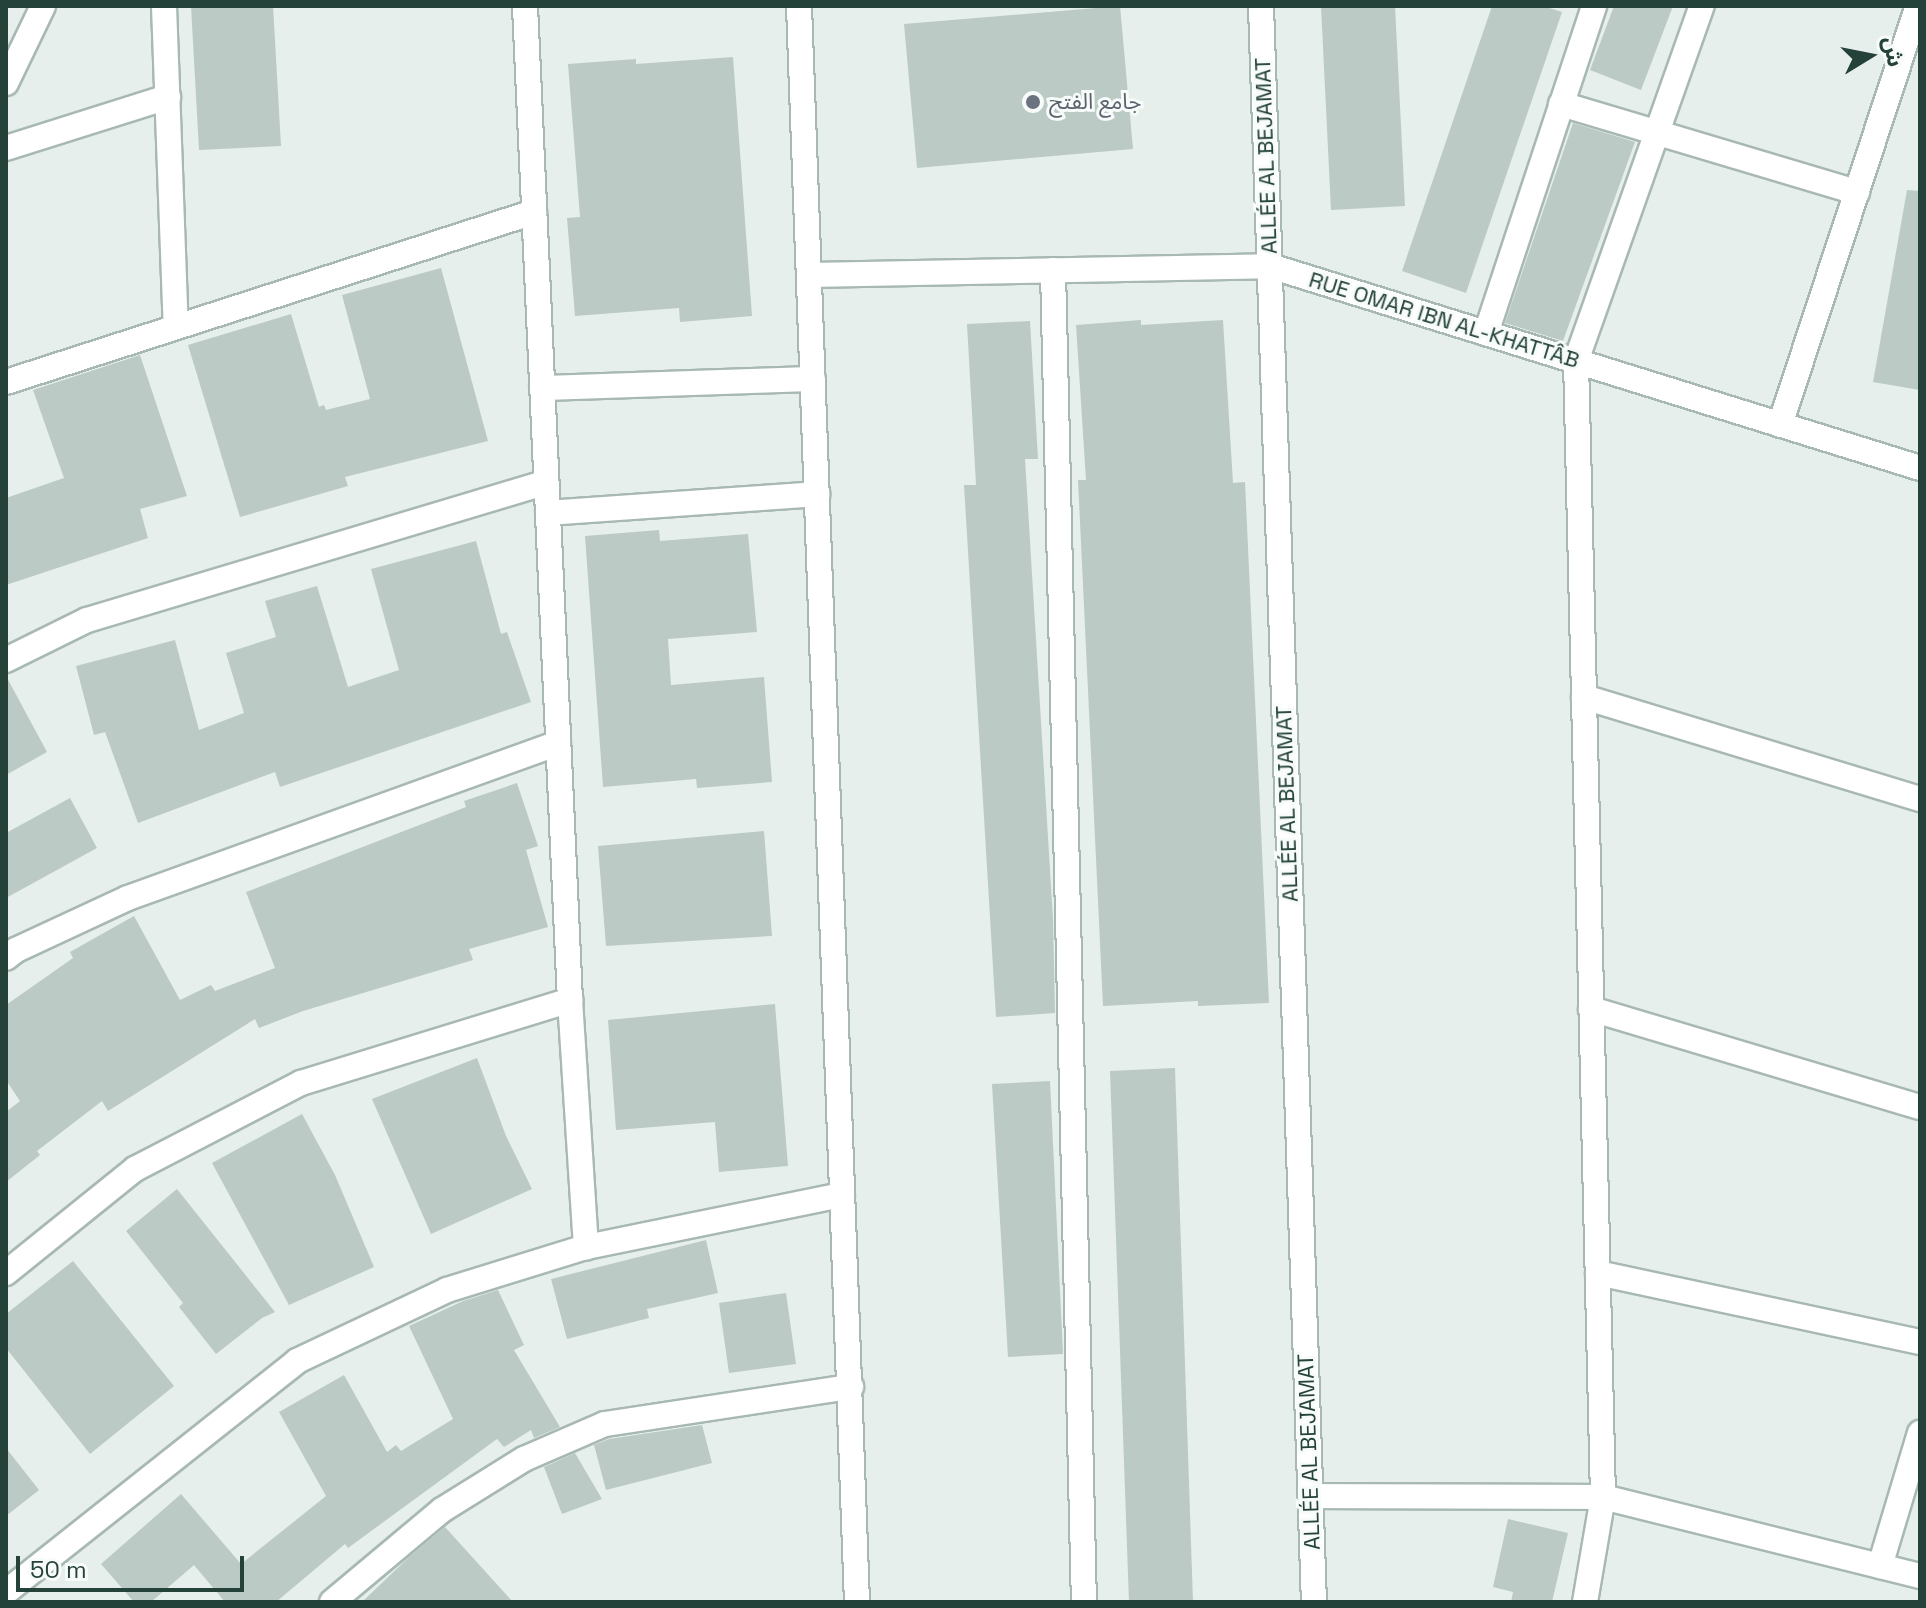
<!DOCTYPE html>
<meta charset="utf-8">
<style>
body{margin:0}
#map{position:relative;width:1926px;height:1608px;overflow:hidden;background:#e6efeb;font-family:"Space Grotesk","Noto Sans Arabic",sans-serif}
div>[style]{position:absolute}
.building>*{inset:0;background:#bbcac4}
.roads{filter:drop-shadow(2px 0 #a8b8b2) drop-shadow(-2px 0 #a8b8b2) drop-shadow(0 2px #a8b8b2) drop-shadow(0 -2px #a8b8b2)}
.minor>*{height:24px;margin:-12px;padding:0 12px;transform-origin:12px;border-radius:12px;background:#fff}
.dots>*{width:22px;height:22px;translate:-50% -50%;box-sizing:border-box;border:4px solid #f7fbf9;border-radius:50%}
span{translate:-50% -50%;white-space:nowrap;text-align:center;line-height:1.15;-webkit-text-stroke:6px #f7fbf9;paint-order:stroke}
.worship-label{font-size:22px;color:#5b616d}
.left{translate:0 -50%;text-align:left}
.street-label{font-size:22px;color:#24423a}
.frame{position:absolute;inset:0;border:8px solid #24423a;pointer-events:none}
.north{position:absolute;left:1830px;top:16px;width:80px;height:80px;-webkit-text-stroke:6px #f7fbf9;paint-order:stroke;rotate:80deg;font-size:22px;font-weight:700;line-height:32px;text-align:center;color:#24423a}
.north::after{content:'';display:block;margin:auto;width:28px;height:36px;background:#24423a;clip-path:polygon(50% 0,100% 100%,50% 72%,0 100%)}
.scale{position:absolute;left:16px;top:1556px;width:228px;height:36px;box-sizing:border-box;border:4px solid #24423a;border-top:0;padding-left:10px;font-size:24px;line-height:28px;white-space:nowrap;color:#24423a;-webkit-text-stroke:6px #f7fbf9;paint-order:stroke}
</style>
<div id="map">
<div class="building">
<div style="clip-path:polygon(191px 6px,273px 6px,281px 146px,199px 150px)"></div>
<div style="clip-path:polygon(1120px 6px,1133px 149px,917px 168px,904px 24px)"></div>
<div style="clip-path:polygon(1321px 6px,1395px 6px,1405px 206px,1331px 210px)"></div>
<div style="clip-path:polygon(1492px 6px,1543px 6px,1562px 12px,1466px 293px,1402px 271px)"></div>
<div style="clip-path:polygon(1614px 6px,1673px 6px,1641px 90px,1590px 70px)"></div>
<div style="clip-path:polygon(733px 57px,752px 316px,680px 322px,679px 308px,575px 316px,567px 218px,580px 217px,568px 64px,636px 59px,636px 64px)"></div>
<div style="clip-path:polygon(1573px 123px,1635px 142px,1563px 341px,1505px 323px)"></div>
<div style="clip-path:polygon(1907px 190px,1920px 191px,1920px 390px,1873px 382px)"></div>
<div style="clip-path:polygon(441px 268px,488px 441px,345px 477px,348px 486px,240px 517px,188px 345px,291px 314px,319px 407px,324px 405px,326px 410px,370px 399px,342px 295px)"></div>
<div style="clip-path:polygon(1141px 320px,1141px 325px,1223px 320px,1233px 483px,1245px 482px,1269px 1003px,1198px 1006px,1198px 1001px,1103px 1006px,1078px 480px,1086px 480px,1076px 325px)"></div>
<div style="clip-path:polygon(1030px 321px,1038px 459px,1025px 459px,1053px 919px,1055px 1013px,996px 1017px,964px 485px,976px 485px,967px 324px)"></div>
<div style="clip-path:polygon(140px 355px,187px 496px,140px 509px,148px 538px,6px 585px,6px 498px,64px 478px,33px 390px)"></div>
<div style="clip-path:polygon(659px 530px,660px 541px,748px 534px,757px 632px,668px 639px,671px 685px,764px 677px,772px 782px,697px 788px,696px 779px,603px 787px,585px 536px)"></div>
<div style="clip-path:polygon(476px 541px,501px 634px,507px 632px,531px 702px,280px 787px,275px 772px,138px 823px,105px 732px,94px 735px,76px 666px,175px 640px,199px 730px,244px 713px,226px 653px,276px 637px,265px 601px,317px 586px,348px 687px,399px 670px,371px 569px)"></div>
<div style="clip-path:polygon(6px 676px,47px 752px,6px 775px)"></div>
<div style="clip-path:polygon(517px 783px,538px 846px,526px 850px,548px 927px,469px 949px,473px 960px,303px 1011px,259px 1028px,255px 1019px,108px 1111px,102px 1101px,37px 1151px,40px 1155px,6px 1182px,6px 1112px,20px 1101px,6px 1080px,6px 1005px,73px 958px,70px 952px,134px 916px,180px 1000px,211px 985px,215px 991px,275px 968px,246px 892px,466px 807px,464px 801px)"></div>
<div style="clip-path:polygon(70px 798px,97px 848px,6px 898px,6px 833px)"></div>
<div style="clip-path:polygon(764px 831px,772px 936px,606px 946px,598px 846px)"></div>
<div style="clip-path:polygon(775px 1004px,788px 1166px,719px 1172px,715px 1122px,616px 1130px,608px 1020px)"></div>
<div style="clip-path:polygon(477px 1058px,506px 1136px,532px 1189px,431px 1234px,372px 1099px)"></div>
<div style="clip-path:polygon(1175px 1068px,1193px 1602px,1129px 1602px,1110px 1071px)"></div>
<div style="clip-path:polygon(1050px 1081px,1063px 1354px,1008px 1357px,992px 1084px)"></div>
<div style="clip-path:polygon(302px 1114px,335px 1175px,374px 1267px,289px 1305px,212px 1163px)"></div>
<div style="clip-path:polygon(177px 1189px,275px 1312px,262px 1318px,216px 1354px,179px 1307px,183px 1303px,126px 1231px)"></div>
<div style="clip-path:polygon(706px 1240px,718px 1293px,647px 1309px,649px 1318px,567px 1339px,551px 1279px)"></div>
<div style="clip-path:polygon(73px 1261px,174px 1386px,90px 1454px,6px 1348px,6px 1314px)"></div>
<div style="clip-path:polygon(498px 1290px,524px 1345px,514px 1350px,560px 1427px,534px 1438px,531px 1430px,504px 1447px,497px 1439px,348px 1548px,345px 1544px,276px 1602px,225px 1602px,194px 1565px,151px 1602px,134px 1602px,101px 1564px,181px 1494px,241px 1564px,326px 1496px,279px 1412px,344px 1375px,387px 1452px,396px 1445px,401px 1451px,453px 1419px,409px 1326px,463px 1301px)"></div>
<div style="clip-path:polygon(786px 1293px,796px 1364px,729px 1373px,719px 1303px)"></div>
<div style="clip-path:polygon(702px 1425px,712px 1463px,606px 1490px,594px 1445px,609px 1439px)"></div>
<div style="clip-path:polygon(6px 1448px,39px 1490px,6px 1516px)"></div>
<div style="clip-path:polygon(575px 1453px,602px 1499px,562px 1514px,544px 1467px)"></div>
<div style="clip-path:polygon(1508px 1519px,1568px 1533px,1552px 1602px,1511px 1602px,1513px 1592px,1493px 1587px)"></div>
<div style="clip-path:polygon(445px 1527px,513px 1602px,362px 1602px,408px 1558px)"></div>
</div>
<div class="roads">
<div class="minor">
<div style="left:164px;top:6px;width:321px;rotate:87.9deg"></div>
<div style="left:525px;top:6px;width:995px;rotate:87.41deg"></div>
<div style="left:570px;top:1000px;width:248px;rotate:86.3deg"></div>
<div style="left:799px;top:6px;width:1597px;rotate:87.92deg"></div>
<div style="left:1261px;top:6px;width:1597px;rotate:88.1deg"></div>
<div style="left:6px;top:83px;width:85px;rotate:-64.3deg"></div>
<div style="left:1561px;top:104px;width:309px;rotate:16.6deg"></div>
<div style="left:6px;top:148px;width:170px;rotate:-17.5deg"></div>
<div style="left:1053px;top:270px;width:1332px;rotate:88.67deg"></div>
<div style="left:809px;top:275px;width:461px;rotate:-1.1deg"></div>
<div style="left:1270px;top:266px;width:681px;rotate:17.26deg"></div>
<div style="left:1486px;top:333px;width:344px;rotate:-71.7deg"></div>
<div style="left:6px;top:382px;width:555px;rotate:-17.85deg"></div>
<div style="left:542px;top:388px;width:271px;rotate:-1.9deg"></div>
<div style="left:1780px;top:425px;width:441px;rotate:-71.8deg"></div>
<div style="left:548px;top:513px;width:270px;rotate:-4deg"></div>
<div style="left:6px;top:660px;width:90px;rotate:-26.3deg"></div>
<div style="left:87px;top:620px;width:479px;rotate:-16.7deg"></div>
<div style="left:1584px;top:697px;width:351px;rotate:16.9deg"></div>
<div style="left:6px;top:958px;width:13px;rotate:-39deg"></div>
<div style="left:16px;top:950px;width:123px;rotate:-24.9deg"></div>
<div style="left:128px;top:898px;width:457px;rotate:-19.8deg"></div>
<div style="left:1591px;top:1009px;width:343px;rotate:16.6deg"></div>
<div style="left:6px;top:1273px;width:166px;rotate:-38.9deg"></div>
<div style="left:135px;top:1169px;width:187px;rotate:-27.4deg"></div>
<div style="left:301px;top:1083px;width:282px;rotate:-17.1deg"></div>
<div style="left:1598px;top:1273px;width:329px;rotate:12.1deg"></div>
<div style="left:1310px;top:1496px;width:293px;rotate:0.2deg"></div>
<div style="left:1603px;top:1497px;width:327px;rotate:14deg"></div>
<div style="left:1880px;top:1566px;width:139px;rotate:-73.3deg"></div>
<div style="left:6px;top:1592px;width:372px;rotate:-38.4deg"></div>
<div style="left:297px;top:1361px;width:166px;rotate:-25.3deg"></div>
<div style="left:447px;top:1290px;width:145px;rotate:-17.2deg"></div>
<div style="left:586px;top:1247px;width:261px;rotate:-11.5deg"></div>
<div style="left:332px;top:1602px;width:143px;rotate:-39.9deg"></div>
<div style="left:442px;top:1510px;width:97px;rotate:-31.9deg"></div>
<div style="left:524px;top:1459px;width:88px;rotate:-23.4deg"></div>
<div style="left:605px;top:1424px;width:249px;rotate:-8.6deg"></div>
<div style="left:1585px;top:1602px;width:107px;rotate:-80.3deg"></div>
<div style="left:1603px;top:1497px;width:1136px;rotate:-91.36deg"></div>
<div style="left:1576px;top:361px;width:377px;rotate:-70.5deg"></div>
</div>
</div>
<div class="dots">
<div style="left:1033px;top:102px;background:#6b7280"></div>
</div>
<div class="worship-label">
<span class="left" style="left:1049px;top:102px">جامع الفتح</span>
</div>
<div class="street-label">
<span style="left:1266px;top:156px;rotate:-92deg">ALLÉE AL BEJAMAT</span>
<span style="left:1444px;top:320px;rotate:17deg">RUE OMAR IBN AL-KHATTÂB</span>
<span style="left:1287px;top:804px;rotate:-92deg">ALLÉE AL BEJAMAT</span>
<span style="left:1309px;top:1452px;rotate:-92deg">ALLÉE AL BEJAMAT</span>
</div>
<div class="frame"></div>
<div class="north">ش</div>
<div class="scale">50 m</div>
</div>
